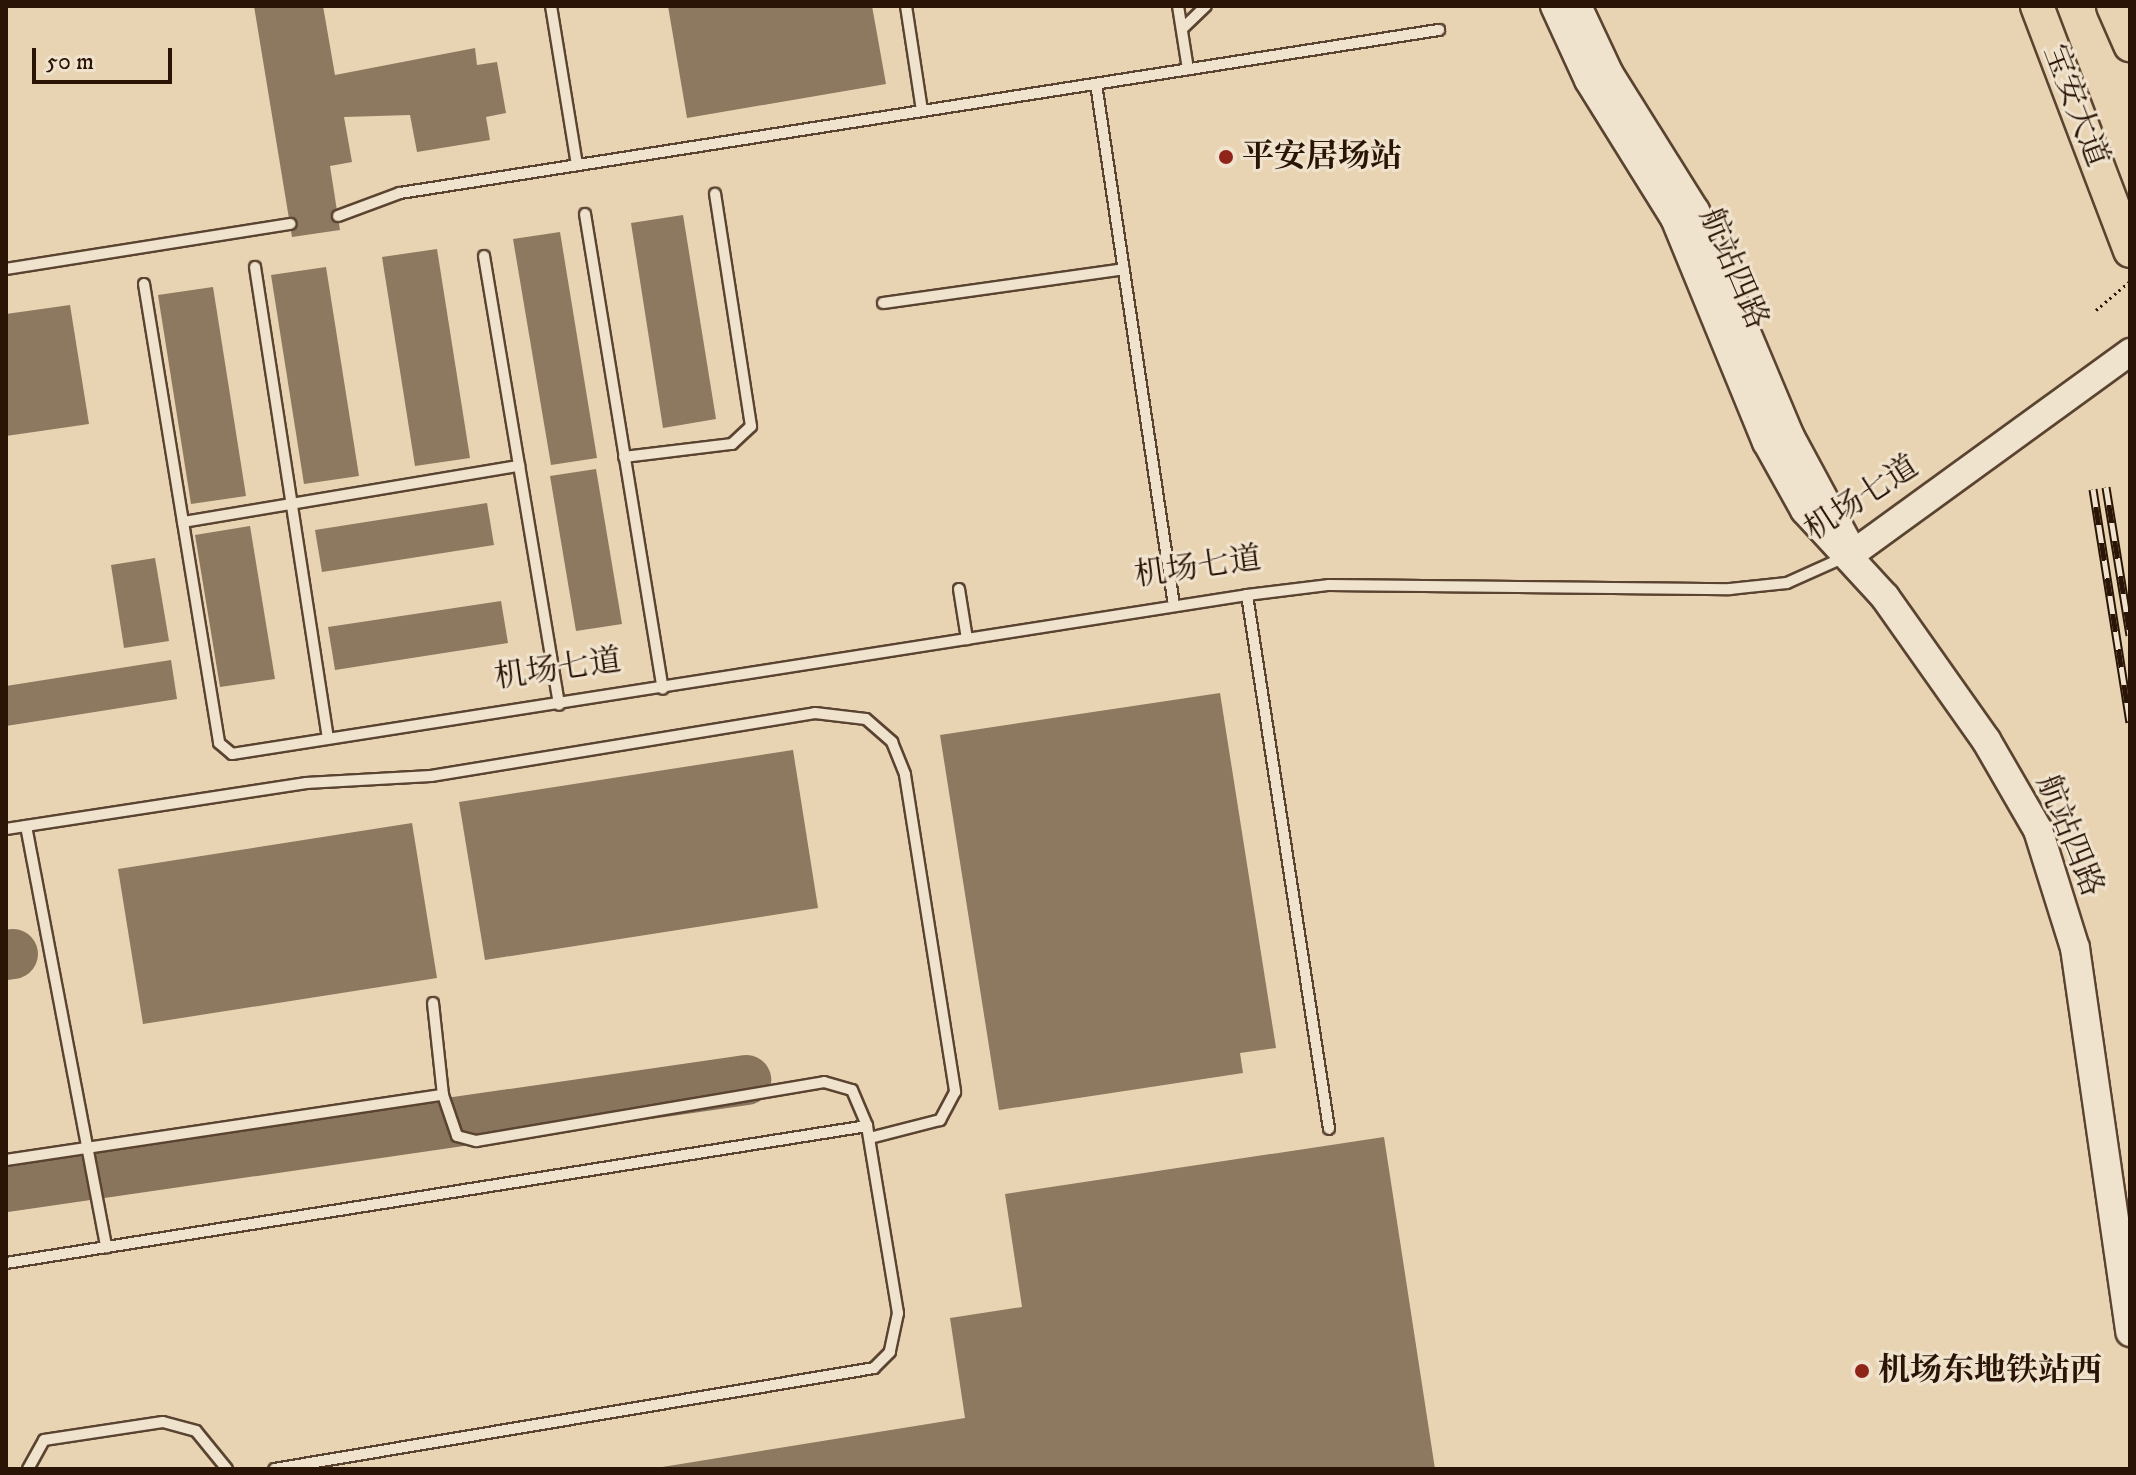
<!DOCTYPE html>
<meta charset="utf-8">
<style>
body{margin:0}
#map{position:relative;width:2136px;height:1475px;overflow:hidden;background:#e8d4b3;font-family:"IM FELL DW Pica","Noto Serif SC",serif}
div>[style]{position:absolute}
.taxiway>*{height:50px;margin:-25px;padding:0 25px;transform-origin:25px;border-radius:25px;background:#89745c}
.building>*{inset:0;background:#8d7860}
.path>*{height:3px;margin-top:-1.5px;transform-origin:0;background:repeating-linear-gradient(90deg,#2a1406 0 2px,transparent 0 6px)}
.roads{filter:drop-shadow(2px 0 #5a4431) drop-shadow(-2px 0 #5a4431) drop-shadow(0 2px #5a4431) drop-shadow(0 -2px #5a4431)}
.service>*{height:10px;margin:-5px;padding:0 5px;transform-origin:5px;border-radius:5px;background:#f0e3ce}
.tertiary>*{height:26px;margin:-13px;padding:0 13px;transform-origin:13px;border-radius:13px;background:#f0e3ce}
.secondary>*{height:28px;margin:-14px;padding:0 14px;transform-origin:14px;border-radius:14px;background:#f0e3ce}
.primary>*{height:32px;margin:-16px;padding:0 16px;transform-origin:16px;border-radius:16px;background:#e8d4b3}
.rail>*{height:9px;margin-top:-4.5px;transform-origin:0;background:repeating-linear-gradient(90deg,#f0e3ce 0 18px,#2a1406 0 36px);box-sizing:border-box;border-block:2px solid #2a1406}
.dots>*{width:22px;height:22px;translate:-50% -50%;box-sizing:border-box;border:4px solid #f0e3ce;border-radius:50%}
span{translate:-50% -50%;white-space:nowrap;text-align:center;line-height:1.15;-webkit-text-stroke:6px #f0e3ce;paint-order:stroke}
.street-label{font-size:32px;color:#2a1406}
.poi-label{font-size:32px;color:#2a1406;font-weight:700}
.left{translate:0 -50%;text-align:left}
.frame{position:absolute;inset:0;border:8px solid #2a1406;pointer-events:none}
.scale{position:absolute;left:32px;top:48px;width:140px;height:36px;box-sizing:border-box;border:4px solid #2a1406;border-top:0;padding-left:10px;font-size:24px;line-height:28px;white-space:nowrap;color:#2a1406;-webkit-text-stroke:6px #f0e3ce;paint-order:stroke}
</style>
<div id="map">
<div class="taxiway">
<div style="left:6px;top:955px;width:7px;rotate:-8deg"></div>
<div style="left:6px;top:1187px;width:748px;rotate:-8.23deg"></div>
</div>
<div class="building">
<div style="clip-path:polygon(254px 6px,323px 6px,335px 75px,475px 48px,477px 65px,497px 62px,506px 113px,486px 117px,490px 140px,417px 152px,410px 115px,344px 117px,352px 162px,330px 166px,340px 230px,292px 237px)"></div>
<div style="clip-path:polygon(668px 6px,872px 6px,886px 84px,687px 118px)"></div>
<div style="clip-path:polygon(683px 215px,716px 419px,663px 428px,631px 223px)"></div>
<div style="clip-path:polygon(560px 232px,597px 458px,551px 465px,513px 239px)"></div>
<div style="clip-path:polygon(437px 249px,470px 458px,415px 466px,382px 257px)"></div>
<div style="clip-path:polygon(326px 267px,359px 476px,304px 484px,271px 275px)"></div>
<div style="clip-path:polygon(213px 287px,246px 496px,191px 504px,158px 295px)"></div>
<div style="clip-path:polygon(70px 305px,89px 424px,6px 436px,6px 314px)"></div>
<div style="clip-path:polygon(596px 469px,622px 624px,576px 631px,550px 476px)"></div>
<div style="clip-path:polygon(487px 503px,494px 545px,322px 572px,315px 530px)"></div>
<div style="clip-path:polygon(250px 526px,275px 679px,220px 687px,195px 535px)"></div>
<div style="clip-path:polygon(155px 558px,169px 641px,124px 648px,111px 565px)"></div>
<div style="clip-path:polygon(501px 601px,508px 643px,335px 670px,328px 627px)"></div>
<div style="clip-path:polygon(171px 660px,177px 699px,6px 726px,6px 686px)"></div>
<div style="clip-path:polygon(1220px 693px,1276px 1048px,1240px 1053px,1243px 1073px,999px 1110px,940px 735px)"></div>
<div style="clip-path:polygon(793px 750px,818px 908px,485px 960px,459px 802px)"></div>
<div style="clip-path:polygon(412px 823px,437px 978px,143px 1024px,118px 869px)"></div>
<div style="clip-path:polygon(1384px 1137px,1435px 1469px,650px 1469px,965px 1418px,950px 1318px,1022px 1307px,1005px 1194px)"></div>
</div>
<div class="path">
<div style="left:2096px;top:310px;width:45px;rotate:-40.5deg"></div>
</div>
<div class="roads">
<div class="service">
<div style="left:551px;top:6px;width:161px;rotate:80.7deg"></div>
<div style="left:906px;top:6px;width:106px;rotate:81.3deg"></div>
<div style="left:1178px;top:6px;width:64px;rotate:81deg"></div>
<div style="left:1182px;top:29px;width:33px;rotate:-44deg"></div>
<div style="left:1096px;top:84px;width:527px;rotate:81.49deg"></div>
<div style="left:585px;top:214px;width:481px;rotate:80.7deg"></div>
<div style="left:338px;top:216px;width:66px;rotate:-20.4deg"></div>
<div style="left:400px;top:193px;width:1052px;rotate:-8.92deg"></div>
<div style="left:484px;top:256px;width:455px;rotate:80.5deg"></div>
<div style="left:255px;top:267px;width:477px;rotate:81.2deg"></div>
<div style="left:6px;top:269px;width:288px;rotate:-9deg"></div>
<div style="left:144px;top:284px;width:465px;rotate:80.7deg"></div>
<div style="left:219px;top:743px;width:17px;rotate:40deg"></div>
<div style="left:232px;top:754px;width:1027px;rotate:-8.9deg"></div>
<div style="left:1247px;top:595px;width:83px;rotate:-7deg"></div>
<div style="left:1329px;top:585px;width:401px;rotate:0.6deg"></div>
<div style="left:1730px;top:589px;width:57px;rotate:-6deg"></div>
<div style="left:1787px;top:583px;width:66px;rotate:-24.2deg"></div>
<div style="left:883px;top:303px;width:243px;rotate:-8deg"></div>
<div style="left:624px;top:457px;width:109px;rotate:-6.9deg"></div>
<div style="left:732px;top:444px;width:26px;rotate:-43deg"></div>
<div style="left:751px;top:426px;width:235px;rotate:-98.8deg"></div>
<div style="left:183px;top:522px;width:341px;rotate:-9.5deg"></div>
<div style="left:959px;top:589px;width:51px;rotate:80.9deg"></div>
<div style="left:1247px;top:595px;width:540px;rotate:81.27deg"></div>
<div style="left:26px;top:826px;width:429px;rotate:79.2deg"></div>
<div style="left:6px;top:829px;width:304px;rotate:-8.7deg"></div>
<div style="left:306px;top:783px;width:125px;rotate:-3.2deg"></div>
<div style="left:431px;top:776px;width:389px;rotate:-9.3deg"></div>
<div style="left:815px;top:713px;width:51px;rotate:6.7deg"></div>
<div style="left:866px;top:719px;width:35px;rotate:41deg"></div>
<div style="left:892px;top:742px;width:35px;rotate:68deg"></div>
<div style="left:905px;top:775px;width:321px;rotate:81deg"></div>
<div style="left:955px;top:1092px;width:32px;rotate:118deg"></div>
<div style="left:940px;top:1120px;width:72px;rotate:165.6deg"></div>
<div style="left:433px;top:1003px;width:93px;rotate:83.8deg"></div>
<div style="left:6px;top:1160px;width:442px;rotate:-8.5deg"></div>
<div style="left:443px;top:1095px;width:43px;rotate:71.1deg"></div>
<div style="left:457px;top:1136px;width:20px;rotate:15deg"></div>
<div style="left:476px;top:1141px;width:353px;rotate:-9.6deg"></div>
<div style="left:824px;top:1082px;width:29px;rotate:16deg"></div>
<div style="left:852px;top:1090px;width:39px;rotate:67deg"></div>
<div style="left:867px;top:1126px;width:190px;rotate:80.6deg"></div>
<div style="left:898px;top:1313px;width:40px;rotate:102deg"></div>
<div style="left:890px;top:1352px;width:23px;rotate:135deg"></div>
<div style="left:874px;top:1368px;width:608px;rotate:170.44deg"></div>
<div style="left:6px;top:1263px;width:872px;rotate:-9.04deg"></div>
<div style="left:28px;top:1469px;width:33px;rotate:-61deg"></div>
<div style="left:44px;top:1440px;width:120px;rotate:-8.6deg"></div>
<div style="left:163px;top:1422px;width:34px;rotate:15deg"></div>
<div style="left:196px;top:1431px;width:49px;rotate:50.8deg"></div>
</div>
<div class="tertiary">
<div style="left:1852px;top:554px;width:344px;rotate:-36deg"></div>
</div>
<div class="secondary">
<div style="left:1555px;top:6px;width:81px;rotate:65.3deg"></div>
<div style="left:1589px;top:80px;width:163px;rotate:58.1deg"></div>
<div style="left:1675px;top:218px;width:242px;rotate:67.7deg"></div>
<div style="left:1767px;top:442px;width:78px;rotate:60.8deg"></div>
<div style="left:1805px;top:510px;width:118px;rotate:47.4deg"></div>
<div style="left:1885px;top:597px;width:175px;rotate:54.8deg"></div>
<div style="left:1986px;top:740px;width:104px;rotate:60deg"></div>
<div style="left:2038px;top:830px;width:124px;rotate:72.6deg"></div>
<div style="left:2075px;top:948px;width:388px;rotate:81.8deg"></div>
<div style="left:1577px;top:6px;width:75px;rotate:64.8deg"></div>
<div style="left:1609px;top:74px;width:162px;rotate:57.9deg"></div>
<div style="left:1695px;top:211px;width:243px;rotate:67.2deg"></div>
<div style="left:1789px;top:435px;width:118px;rotate:61.7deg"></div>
</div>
<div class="primary">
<div style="left:2037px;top:6px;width:262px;rotate:69.2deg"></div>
<div style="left:2113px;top:6px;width:43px;rotate:66.4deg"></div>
</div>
</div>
<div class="rail">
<div style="left:2106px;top:487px;width:150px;rotate:80.8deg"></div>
<div style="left:2093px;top:489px;width:236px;rotate:81deg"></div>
</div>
<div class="dots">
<div style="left:1226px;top:157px;background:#8f2418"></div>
<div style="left:1862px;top:1371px;background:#8f2418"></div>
</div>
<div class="street-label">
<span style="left:2075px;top:106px;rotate:69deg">宝安大道</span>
<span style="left:1733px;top:269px;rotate:67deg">航站四路</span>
<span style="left:1862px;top:499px;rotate:-33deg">机场七道</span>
<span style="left:1198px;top:568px;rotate:-8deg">机场七道</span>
<span style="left:558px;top:670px;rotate:-8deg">机场七道</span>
<span style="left:2069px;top:836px;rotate:68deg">航站四路</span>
</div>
<div class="poi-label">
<span class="left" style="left:1242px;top:157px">平安居场站</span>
<span class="left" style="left:1878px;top:1371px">机场东地铁站西</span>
</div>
<div class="frame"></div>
<div class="scale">50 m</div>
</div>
